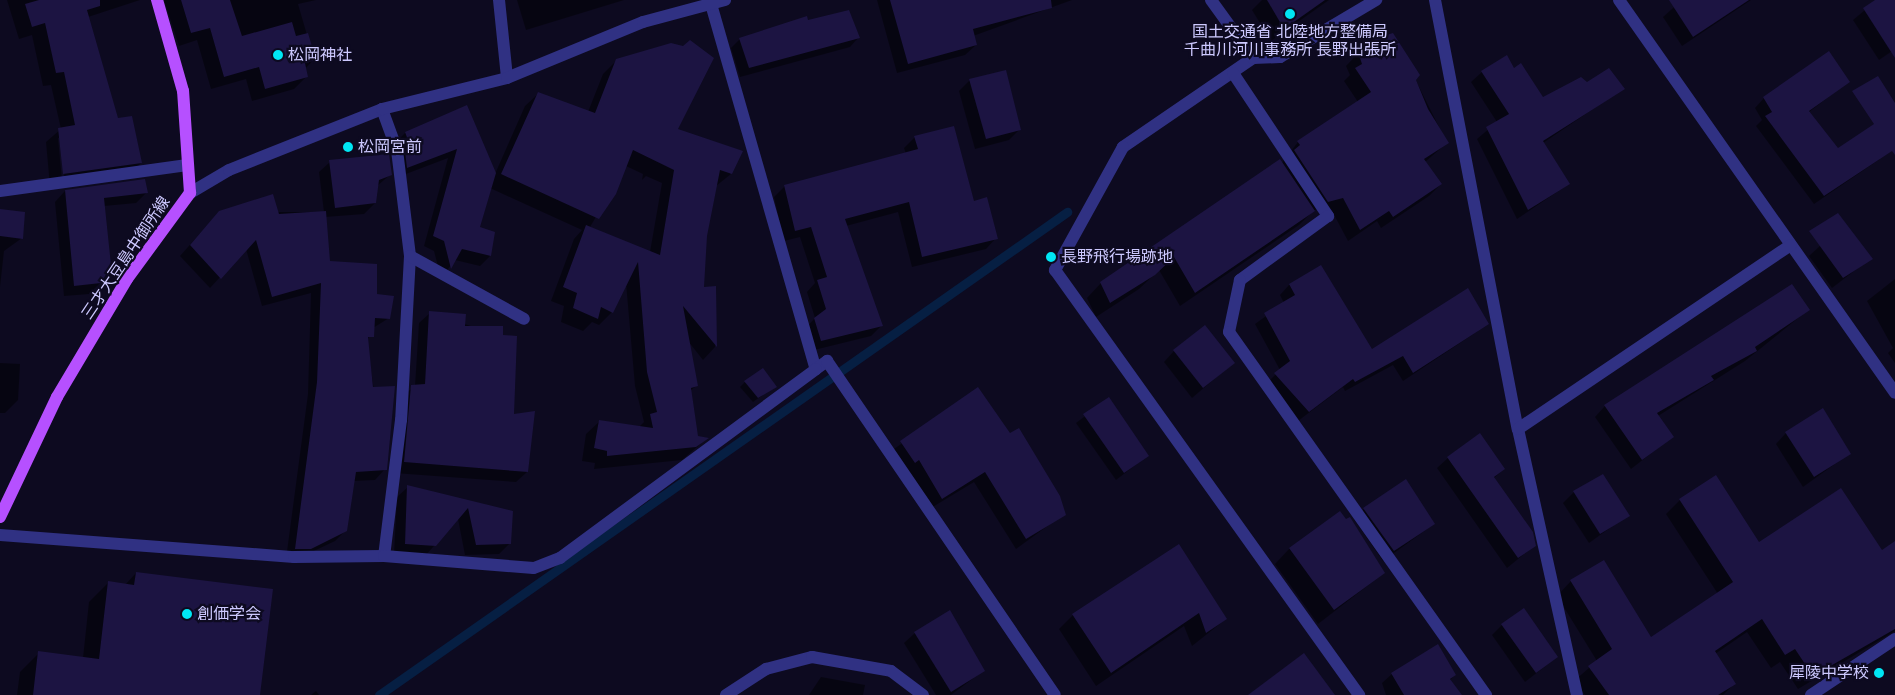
<!DOCTYPE html>
<meta charset="utf-8">
<style>
body{margin:0}
#map{position:relative;width:1895px;height:695px;overflow:hidden;background:#0d0a20;font-family:"Space Grotesk","Noto Sans JP",sans-serif}
div>[style]{position:absolute}
.shadow>*{inset:0;background:#0007}
.stream>*{height:9px;margin:-4.5px;padding:0 4.5px;transform-origin:4.5px;border-radius:4.5px;background:#061f43}
.building>*{inset:0;background:#1c1442}
.minor>*{height:12px;margin:-6px;padding:0 6px;transform-origin:6px;border-radius:6px;background:#303183}
.major>*{height:12px;margin:-6px;padding:0 6px;transform-origin:6px;border-radius:6px;background:#b650ff}
.dots>*{width:14px;height:14px;translate:-50% -50%;box-sizing:border-box;border:2px solid #0d0a20;border-radius:50%}
span{translate:-50% -50%;white-space:nowrap;text-align:center;line-height:1.15;-webkit-text-stroke:4.5px #0d0a20;paint-order:stroke}
.poi-label{font-size:16px;color:#cdc9ff}
.left{translate:0 -50%;text-align:left}
.right{translate:-100% -50%;text-align:right}
.street-label{font-size:16px;color:#cdc9ff}
</style>
<div id="map">
<div class="shadow">
<div style="clip-path:polygon(evenodd,7px 0,140px 0,88px 17px,117px 120px,141px 163px,128px 176px,50px 186px,46px 142px,61px 129px,51px 85px,43px 86px,32px 35px,19px 39px,7px 0,58px 138px,60px 138px,65px 180px,62px 180px,58px 138px)"></div>
<div style="clip-path:polygon(164px 0,316px 0,298px 4px,314px 59px,305px 69px,307px 76px,294px 89px,252px 101px,246px 79px,211px 89px,197px 40px,179px 46px)"></div>
<div style="clip-path:polygon(517px 0,624px 0,526px 30px)"></div>
<div style="clip-path:polygon(877px 0,1072px 0,973px 36px,976px 45px,965px 55px,897px 73px)"></div>
<div style="clip-path:polygon(1262px 0,1329px 0,1271px 41px,1252px 10px)"></div>
<div style="clip-path:polygon(1682px 0,1751px 0,1682px 46px,1663px 17px)"></div>
<div style="clip-path:polygon(1877px 0,1895px 0,1895px 49px,1879px 60px,1853px 20px)"></div>
<div style="clip-path:polygon(807px 21px,858px 38px,850px 47px,740px 77px,731px 48px,740px 39px)"></div>
<div style="clip-path:polygon(1393px 35px,1447px 143px,1425px 162px,1441px 184px,1429px 196px,1381px 228px,1377px 221px,1348px 241px,1331px 209px,1314px 210px,1299px 225px,1180px 306px,1159px 270px,1139px 289px,1096px 317px,1087px 298px,1101px 283px,1282px 163px,1298px 142px,1358px 102px,1344px 81px,1350px 75px,1346px 66px,1370px 41px)"></div>
<div style="clip-path:polygon(evenodd,617px 60px,676px 130px,731px 174px,716px 186px,706px 235px,703px 288px,715px 287px,715px 347px,703px 360px,688px 341px,696px 386px,690px 391px,697px 437px,706px 439px,682px 460px,594px 469px,595px 463px,582px 461px,586px 434px,600px 421px,639px 427px,644px 422px,635px 386px,626px 283px,612px 312px,599px 325px,592px 322px,583px 331px,561px 322px,564px 306px,551px 301px,574px 239px,582px 230px,490px 188px,478px 227px,494px 233px,490px 256px,480px 266px,455px 260px,441px 278px,434px 251px,424px 246px,448px 158px,398px 177px,395px 143px,405px 133px,466px 107px,495px 174px,525px 106px,539px 93px,588px 112px,603px 74px,617px 60px,626px 166px,643px 174px,642px 180px,646px 176px,662px 183px,650px 252px,590px 227px,626px 166px)"></div>
<div style="clip-path:polygon(1482px 72px,1543px 99px,1587px 84px,1624px 88px,1543px 143px,1569px 184px,1517px 219px,1477px 139px,1497px 122px,1471px 82px)"></div>
<div style="clip-path:polygon(970px 80px,1020px 129px,1009px 140px,975px 149px,959px 91px)"></div>
<div style="clip-path:polygon(1848px 82px,1809px 112px,1837px 149px,1880px 159px,1814px 204px,1756px 126px,1762px 120px,1755px 108px,1764px 98px)"></div>
<div style="clip-path:polygon(915px 137px,973px 202px,996px 238px,986px 249px,912px 267px,898px 212px,846px 226px,881px 326px,871px 336px,810px 351px,804px 330px,815px 318px,807px 292px,815px 283px,800px 237px,784px 241px,774px 197px,785px 186px,906px 154px,904px 148px)"></div>
<div style="clip-path:polygon(330px 162px,391px 174px,377px 186px,375px 203px,364px 214px,325px 217px,328px 262px,376px 295px,389px 318px,373px 328px,367px 341px,385px 469px,375px 480px,353px 481px,346px 530px,335px 541px,299px 558px,286px 559px,308px 394px,311px 293px,262px 306px,246px 249px,210px 288px,180px 256px,219px 212px,324px 212px,319px 172px)"></div>
<div style="clip-path:polygon(65px 191px,147px 192px,136px 203px,104px 206px,100px 283px,89px 294px,64px 296px,55px 202px)"></div>
<div style="clip-path:polygon(0 210px,22px 238px,4px 251px,0 287px)"></div>
<div style="clip-path:polygon(1820px 246px,1871px 258px,1832px 288px,1809px 256px)"></div>
<div style="clip-path:polygon(1321px 266px,1372px 351px,1478px 331px,1403px 381px,1393px 365px,1345px 391px,1343px 387px,1298px 421px,1266px 384px,1280px 370px,1255px 324px,1284px 303px,1280px 295px,1289px 285px)"></div>
<div style="clip-path:polygon(1895px 279px,1895px 363px,1888px 353px,1893px 348px,1867px 301px)"></div>
<div style="clip-path:polygon(1808px 310px,1745px 361px,1658px 416px,1672px 437px,1631px 469px,1595px 417px,1605px 406px)"></div>
<div style="clip-path:polygon(430px 313px,502px 336px,512px 415px,527px 472px,516px 482px,394px 473px,401px 397px,415px 386px,419px 323px)"></div>
<div style="clip-path:polygon(1174px 351px,1233px 363px,1192px 398px,1164px 362px)"></div>
<div style="clip-path:polygon(0 363px,20px 364px,18px 400px,5px 413px,0 413px)"></div>
<div style="clip-path:polygon(745px 382px,775px 386px,753px 402px,740px 387px)"></div>
<div style="clip-path:polygon(978px 388px,1064px 514px,1016px 549px,974px 482px,931px 508px,890px 452px)"></div>
<div style="clip-path:polygon(1109px 398px,1147px 456px,1116px 480px,1076px 423px)"></div>
<div style="clip-path:polygon(1786px 433px,1850px 453px,1803px 487px,1776px 444px)"></div>
<div style="clip-path:polygon(1448px 458px,1504px 469px,1494px 478px,1534px 546px,1507px 568px,1437px 468px)"></div>
<div style="clip-path:polygon(408px 487px,512px 512px,510px 543px,499px 554px,465px 555px,458px 519px,425px 556px,394px 554px,397px 497px)"></div>
<div style="clip-path:polygon(1574px 492px,1628px 515px,1589px 543px,1563px 503px)"></div>
<div style="clip-path:polygon(1680px 500px,1758px 544px,1882px 552px,1895px 543px,1895px 631px,1798px 689px,1780px 662px,1771px 668px,1747px 632px,1715px 654px,1734px 684px,1723px 695px,1585px 695px,1574px 681px,1597px 661px,1557px 596px,1571px 581px,1651px 639px,1718px 594px,1666px 514px)"></div>
<div style="clip-path:polygon(1364px 509px,1434px 524px,1383px 561px,1354px 519px)"></div>
<div style="clip-path:polygon(1179px 546px,1226px 619px,1192px 646px,1184px 626px,1096px 686px,1059px 629px,1073px 615px)"></div>
<div style="clip-path:polygon(1290px 548px,1384px 573px,1318px 624px,1275px 564px)"></div>
<div style="clip-path:polygon(136px 573px,259px 695px,17px 695px,20px 672px,39px 653px,83px 658px,89px 602px,108px 583px,125px 585px)"></div>
<div style="clip-path:polygon(1502px 625px,1557px 657px,1525px 682px,1492px 635px)"></div>
<div style="clip-path:polygon(915px 633px,983px 671px,951px 695px,936px 695px,904px 643px)"></div>
<div style="clip-path:polygon(1392px 674px,1455px 675px,1450px 680px,1460px 695px,1386px 695px,1382px 683px)"></div>
<div style="clip-path:polygon(821px 677px,865px 685px,863px 695px,809px 695px)"></div>
<div style="clip-path:polygon(316px 691px,319px 695px,311px 695px)"></div>
</div>
<div class="stream">
<div style="left:379px;top:695px;width:841px;rotate:-35.07deg"></div>
</div>
<div class="building">
<div style="clip-path:polygon(39px 0,100px 0,100px 6px,87px 10px,118px 118px,132px 116px,142px 163px,63px 174px,58px 128px,75px 125px,64px 72px,56px 73px,45px 23px,32px 27px,25px 4px)"></div>
<div style="clip-path:polygon(181px 0,230px 0,242px 36px,292px 22px,296px 36px,308px 33px,316px 60px,305px 63px,308px 77px,265px 89px,259px 67px,224px 77px,210px 28px,191px 33px)"></div>
<div style="clip-path:polygon(890px 0,1051px 0,1052px 8px,973px 29px,977px 45px,908px 64px)"></div>
<div style="clip-path:polygon(1267px 0,1325px 0,1284px 29px)"></div>
<div style="clip-path:polygon(1669px 0,1749px 0,1693px 37px)"></div>
<div style="clip-path:polygon(1875px 0,1895px 0,1895px 58px,1863px 8px)"></div>
<div style="clip-path:polygon(849px 10px,860px 38px,749px 68px,739px 38px,807px 16px,808px 20px)"></div>
<div style="clip-path:polygon(1393px 33px,1420px 75px,1416px 80px,1428px 109px,1449px 143px,1424px 159px,1442px 184px,1393px 217px,1389px 211px,1360px 230px,1343px 198px,1328px 202px,1294px 150px,1300px 145px,1297px 141px,1371px 92px,1355px 68px,1362px 64px,1358px 52px,1372px 45px,1370px 40px)"></div>
<div style="clip-path:polygon(690px 40px,714px 58px,678px 129px,743px 151px,732px 174px,720px 170px,707px 236px,704px 287px,716px 286px,717px 347px,683px 306px,698px 386px,691px 388px,698px 436px,709px 438px,696px 447px,607px 456px,607px 451px,594px 448px,599px 420px,653px 428px,650px 414px,657px 412px,647px 372px,638px 262px,613px 313px,601px 307px,598px 319px,573px 308px,577px 293px,563px 287px,586px 225px,660px 255px,674px 170px,633px 150px,616px 194px,599px 219px,501px 174px,538px 92px,595px 113px,616px 59px,671px 43px,683px 46px)"></div>
<div style="clip-path:polygon(1829px 51px,1850px 82px,1809px 111px,1838px 148px,1874px 124px,1852px 91px,1878px 76px,1895px 103px,1895px 155px,1892px 151px,1824px 196px,1765px 116px,1772px 112px,1763px 97px)"></div>
<div style="clip-path:polygon(1507px 55px,1514px 68px,1521px 63px,1543px 97px,1581px 77px,1587px 82px,1609px 68px,1625px 89px,1543px 141px,1570px 184px,1528px 210px,1486px 127px,1509px 114px,1481px 71px)"></div>
<div style="clip-path:polygon(1006px 70px,1021px 130px,986px 139px,969px 79px)"></div>
<div style="clip-path:polygon(467px 105px,496px 173px,480px 227px,495px 232px,491px 256px,462px 249px,451px 269px,444px 241px,433px 236px,457px 149px,407px 168px,405px 152px,412px 151px,405px 132px)"></div>
<div style="clip-path:polygon(954px 126px,974px 201px,987px 197px,998px 239px,922px 257px,909px 202px,845px 219px,883px 326px,821px 341px,814px 318px,826px 309px,817px 280px,827px 277px,811px 227px,795px 231px,784px 185px,918px 149px,914px 136px)"></div>
<div style="clip-path:polygon(389px 154px,392px 175px,379px 180px,376px 203px,335px 208px,329px 160px)"></div>
<div style="clip-path:polygon(1280px 159px,1315px 211px,1195px 293px,1174px 257px,1155px 275px,1110px 303px,1100px 282px)"></div>
<div style="clip-path:polygon(145px 179px,148px 193px,104px 198px,111px 265px,101px 283px,74px 286px,65px 190px)"></div>
<div style="clip-path:polygon(273px 194px,279px 214px,326px 211px,330px 261px,377px 264px,377px 294px,394px 296px,390px 319px,375px 318px,374px 337px,368px 337px,373px 387px,395px 386px,387px 470px,356px 472px,347px 531px,311px 549px,295px 549px,317px 382px,321px 283px,272px 297px,256px 240px,221px 279px,190px 245px,219px 211px)"></div>
<div style="clip-path:polygon(0 209px,25px 212px,23px 239px,0 236px)"></div>
<div style="clip-path:polygon(1838px 213px,1873px 259px,1843px 278px,1809px 231px)"></div>
<div style="clip-path:polygon(1321px 265px,1372px 349px,1468px 288px,1489px 324px,1413px 373px,1403px 356px,1355px 382px,1353px 379px,1309px 412px,1274px 373px,1290px 361px,1264px 313px,1295px 295px,1289px 284px)"></div>
<div style="clip-path:polygon(1792px 284px,1810px 310px,1755px 347px,1757px 351px,1711px 376px,1714px 380px,1657px 413px,1674px 437px,1642px 460px,1604px 405px)"></div>
<div style="clip-path:polygon(429px 311px,466px 314px,465px 326px,503px 326px,503px 335px,517px 336px,514px 414px,535px 411px,528px 472px,404px 462px,411px 385px,425px 384px)"></div>
<div style="clip-path:polygon(1205px 325px,1235px 363px,1203px 388px,1173px 350px)"></div>
<div style="clip-path:polygon(763px 368px,777px 387px,758px 398px,744px 381px)"></div>
<div style="clip-path:polygon(978px 387px,1010px 433px,1019px 428px,1060px 496px,1066px 515px,1026px 539px,985px 472px,942px 499px,919px 460px,915px 463px,900px 441px)"></div>
<div style="clip-path:polygon(1109px 397px,1149px 456px,1124px 473px,1083px 414px)"></div>
<div style="clip-path:polygon(1823px 408px,1851px 454px,1814px 477px,1785px 432px)"></div>
<div style="clip-path:polygon(1480px 433px,1505px 469px,1494px 477px,1533px 532px,1536px 546px,1518px 558px,1447px 457px)"></div>
<div style="clip-path:polygon(1603px 474px,1630px 516px,1600px 534px,1573px 491px)"></div>
<div style="clip-path:polygon(1716px 475px,1759px 542px,1841px 488px,1882px 550px,1895px 541px,1895px 629px,1813px 676px,1795px 649px,1785px 655px,1762px 619px,1715px 651px,1736px 684px,1718px 695px,1609px 695px,1588px 666px,1612px 649px,1570px 580px,1604px 560px,1651px 637px,1733px 582px,1679px 499px)"></div>
<div style="clip-path:polygon(1406px 479px,1435px 524px,1394px 551px,1363px 508px)"></div>
<div style="clip-path:polygon(407px 485px,513px 511px,511px 544px,476px 545px,468px 508px,436px 546px,405px 544px)"></div>
<div style="clip-path:polygon(1340px 511px,1346px 519px,1350px 517px,1385px 573px,1334px 610px,1289px 548px)"></div>
<div style="clip-path:polygon(1179px 544px,1227px 619px,1206px 633px,1199px 613px,1111px 673px,1072px 614px)"></div>
<div style="clip-path:polygon(136px 572px,273px 589px,260px 695px,33px 695px,38px 651px,99px 659px,108px 581px,134px 585px)"></div>
<div style="clip-path:polygon(1524px 608px,1558px 657px,1536px 673px,1501px 624px)"></div>
<div style="clip-path:polygon(950px 610px,985px 671px,951px 692px,914px 632px)"></div>
<div style="clip-path:polygon(1438px 644px,1456px 675px,1450px 679px,1462px 695px,1404px 695px,1391px 673px)"></div>
<div style="clip-path:polygon(1304px 653px,1335px 695px,1248px 695px)"></div>
</div>
<div class="minor">
<div style="left:499px;top:0;width:78px;rotate:84.1deg"></div>
<div style="left:1211px;top:0;width:72px;rotate:54.1deg"></div>
<div style="left:1253px;top:58px;width:158px;rotate:145.6deg"></div>
<div style="left:1123px;top:147px;width:141px;rotate:118.9deg"></div>
<div style="left:1055px;top:270px;width:523px;rotate:54.42deg"></div>
<div style="left:1435px;top:0;width:437px;rotate:79.1deg"></div>
<div style="left:1518px;top:429px;width:272px;rotate:77.5deg"></div>
<div style="left:1619px;top:0;width:480px;rotate:54.9deg"></div>
<div style="left:711px;top:4px;width:380px;rotate:74deg"></div>
<div style="left:816px;top:369px;width:14px;rotate:-36deg"></div>
<div style="left:827px;top:361px;width:404px;rotate:55.7deg"></div>
<div style="left:1253px;top:58px;width:27px;rotate:-2deg"></div>
<div style="left:1280px;top:57px;width:112px;rotate:-30.7deg"></div>
<div style="left:1233px;top:73px;width:172px;rotate:56.4deg"></div>
<div style="left:1328px;top:216px;width:109px;rotate:144deg"></div>
<div style="left:1240px;top:280px;width:53px;rotate:101.9deg"></div>
<div style="left:1229px;top:332px;width:445px;rotate:54.7deg"></div>
<div style="left:382px;top:109px;width:44px;rotate:69.9deg"></div>
<div style="left:397px;top:150px;width:107px;rotate:83deg"></div>
<div style="left:410px;top:256px;width:164px;rotate:93.1deg"></div>
<div style="left:401px;top:420px;width:137px;rotate:97.1deg"></div>
<div style="left:0;top:191px;width:189px;rotate:-7.9deg"></div>
<div style="left:190px;top:193px;width:45px;rotate:-30.5deg"></div>
<div style="left:229px;top:170px;width:165px;rotate:-21.7deg"></div>
<div style="left:382px;top:109px;width:129px;rotate:-13.9deg"></div>
<div style="left:507px;top:78px;width:147px;rotate:-22.4deg"></div>
<div style="left:643px;top:22px;width:85px;rotate:-15deg"></div>
<div style="left:410px;top:256px;width:130px;rotate:28.9deg"></div>
<div style="left:1518px;top:429px;width:329px;rotate:-34deg"></div>
<div style="left:0;top:535px;width:295px;rotate:4.3deg"></div>
<div style="left:294px;top:557px;width:90px;rotate:-0.6deg"></div>
<div style="left:384px;top:556px;width:150px;rotate:4.6deg"></div>
<div style="left:534px;top:568px;width:28px;rotate:-21deg"></div>
<div style="left:560px;top:558px;width:318px;rotate:-36.4deg"></div>
<div style="left:726px;top:695px;width:48px;rotate:-33deg"></div>
<div style="left:766px;top:669px;width:48px;rotate:-14.6deg"></div>
<div style="left:812px;top:657px;width:80px;rotate:10deg"></div>
<div style="left:891px;top:671px;width:40px;rotate:37deg"></div>
<div style="left:1811px;top:695px;width:101px;rotate:-33.7deg"></div>
</div>
<div class="major">
<div style="left:0;top:517px;width:133px;rotate:-64.6deg"></div>
<div style="left:57px;top:397px;width:137px;rotate:-59.3deg"></div>
<div style="left:127px;top:279px;width:107px;rotate:-53.8deg"></div>
<div style="left:190px;top:193px;width:102px;rotate:-93.9deg"></div>
<div style="left:183px;top:91px;width:95px;rotate:-105.9deg"></div>
</div>
<div class="dots">
<div style="left:1290px;top:14px;background:#00e6f4"></div>
<div style="left:278px;top:55px;background:#00e6f4"></div>
<div style="left:348px;top:147px;background:#00e6f4"></div>
<div style="left:1051px;top:257px;background:#00e6f4"></div>
<div style="left:187px;top:614px;background:#00e6f4"></div>
<div style="left:1879px;top:673px;background:#00e6f4"></div>
</div>
<div class="poi-label">
<span style="left:1290px;top:41px">国土交通省 北陸地方整備局<br>千曲川河川事務所 長野出張所</span>
<span class="left" style="left:288px;top:55px">松岡神社</span>
<span class="left" style="left:358px;top:147px">松岡宮前</span>
<span class="left" style="left:1061px;top:257px">長野飛行場跡地</span>
<span class="left" style="left:197px;top:614px">創価学会</span>
<span class="right" style="left:1869px;top:673px">犀陵中学校</span>
</div>
<div class="street-label">
<span style="left:126px;top:258px;rotate:-56deg">三才大豆島中御所線</span>
</div>
</div>
